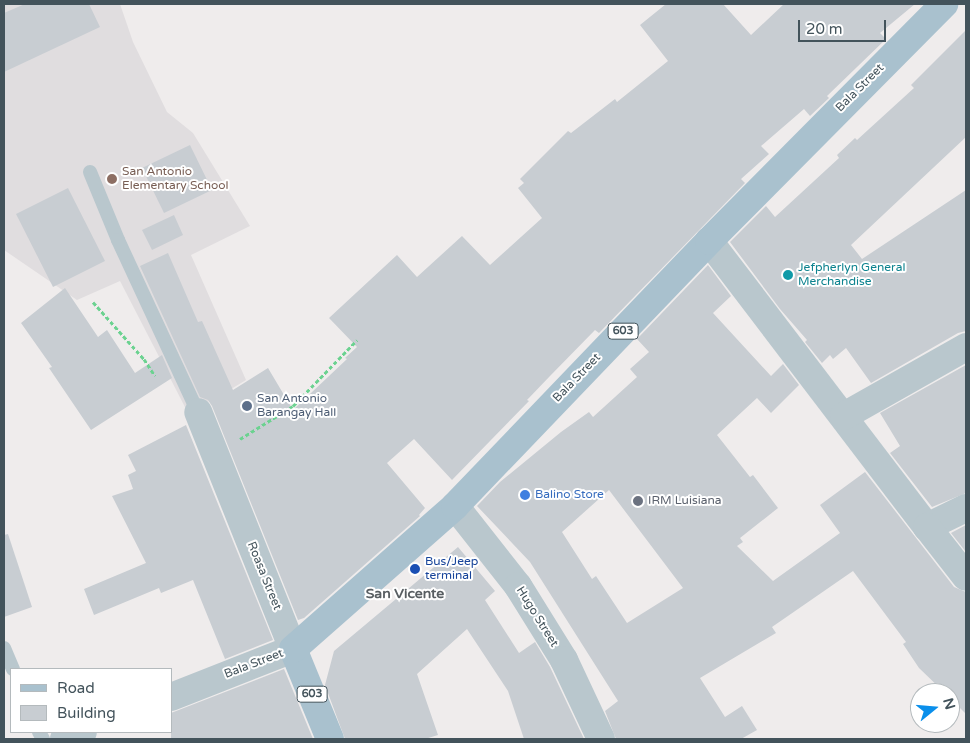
<!DOCTYPE html>
<style>
body{margin:0}
#map{position:relative;width:970px;height:743px;overflow:hidden;background:#efecec;font-family:"Varela Round",sans-serif}
div>[style]{position:absolute}
.education>*{inset:0;background:#e0dddf}
.building>*{inset:0;background:#c8cdd2}
.path>*{height:3px;margin-top:-1.5px;transform-origin:0;background:repeating-linear-gradient(90deg,#6bd290 0 4px,transparent 0 6.5px)}
.lane>*{height:14px;margin:-7px;padding:0 7px;transform-origin:7px;border-radius:7px;background:#b9c7cd}
.street>*{height:28px;margin:-14px;padding:0 14px;transform-origin:14px;border-radius:14px;background:#b9c7cd}
.primary>*{height:28px;margin:-14px;padding:0 14px;transform-origin:14px;border-radius:14px;background:#a9c1ce}
.dots>*{width:14px;height:14px;translate:-50% -50%;box-sizing:border-box;border:2px solid #fff;border-radius:50%}
span{translate:-50% -50%;white-space:nowrap;text-align:center;line-height:1.15;-webkit-text-stroke:4px #fff;paint-order:stroke}
.shield-label span{padding:1px 4px;background:#fff;border:1px solid;border-radius:4px;-webkit-text-stroke-width:0}
.shield-label{font-size:11px;color:#43535b;font-weight:700}
.street-label{font-size:12px;color:#43535b}
.education-label{font-size:12px;color:#785e54}
.left{translate:0 -50%;text-align:left}
.culture-label{font-size:12px;color:#0d838f}
.service-label{font-size:12px;color:#4e5e75}
.shop-label{font-size:12px;color:#366cbe}
.worship-label{font-size:12px;color:#5b616d}
.transit-label{font-size:12px;color:#164399}
.neighbourhood-label{font-size:14px;color:#585e62;font-weight:700}
.frame{position:absolute;inset:0;border:5px solid #43535b;pointer-events:none}
.legend{position:absolute;left:10px;top:668px;width:162px;height:65px;box-sizing:border-box;background:#fff;border:1px solid #b4babd;margin:0;padding:6px 9px;list-style:none;font-size:15px;color:#43535b}
.legend li{display:flex;align-items:center;gap:10px;height:25px}
.legend b{width:25px;border:1px solid #b4babd}
.north{position:absolute;left:910px;top:683px;width:50px;height:50px;box-sizing:border-box;background:#fff;border:1px solid #b4babd;border-radius:50%;rotate:73deg;font-size:14px;font-weight:700;line-height:20px;text-align:center;color:#43535b}
.north::after{content:'';display:block;margin:auto;width:18px;height:22px;background:#0a8feb;clip-path:polygon(50% 0,100% 100%,50% 72%,0 100%)}
.scale{position:absolute;left:798px;top:20px;width:88px;height:22px;box-sizing:border-box;border:2px solid #43535b;border-top:0;padding-left:6px;font-size:15px;line-height:18px;white-space:nowrap;color:#43535b;-webkit-text-stroke:4px #fff;paint-order:stroke}
</style>
<div id="map">
<div class="education">
<div style="clip-path:polygon(4px 4px,120px 4px,133px 42px,167px 112px,193px 133px,250px 226px,191px 255px,246px 380px,213px 400px,186px 409px,120px 281px,77px 300px,4px 250px)"></div>
</div>
<div class="building">
<div style="clip-path:polygon(25px 4px,89px 4px,100px 27px,4px 72px,4px 13px)"></div>
<div style="clip-path:polygon(666px 4px,723px 4px,751px 35px,784px 4px,915px 4px,880px 33px,886px 39px,827px 96px,829px 98px,810px 116px,804px 109px,761px 146px,769px 154px,741px 179px,745px 183px,599px 333px,595px 330px,550px 376px,527px 400px,529px 401px,452px 480px,414px 439px,387px 463px,425px 508px,419px 515px,420px 516px,304px 618px,298px 620px,212px 406px,208px 400px,200px 397px,140px 266px,168px 253px,198px 322px,202px 321px,233px 390px,268px 368px,293px 410px,347px 359px,345px 358px,357px 347px,329px 318px,397px 255px,417px 277px,462px 236px,490px 265px,542px 218px,518px 188px,524px 183px,520px 179px,568px 131px,571px 133px,615px 99px,617px 102px,668px 61px,640px 25px)"></div>
<div style="clip-path:polygon(966px 30px,966px 137px,851px 245px,862px 259px,966px 190px,966px 331px,958px 333px,871px 383px,846px 348px,833px 359px,830px 355px,822px 363px,805px 342px,807px 340px,780px 309px,730px 242px,766px 206px,775px 217px,839px 158px,837px 155px,855px 138px,857px 140px,914px 88px,911px 85px)"></div>
<div style="clip-path:polygon(190px 145px,212px 190px,164px 213px,142px 168px)"></div>
<div style="clip-path:polygon(68px 188px,105px 261px,53px 287px,16px 214px)"></div>
<div style="clip-path:polygon(174px 215px,183px 235px,152px 250px,142px 230px)"></div>
<div style="clip-path:polygon(evenodd,708px 265px,731px 296px,713px 313px,771px 376px,783px 364px,799px 385px,771px 413px,757px 398px,717px 435px,750px 477px,753px 475px,778px 508px,740px 538px,743px 542px,737px 546px,773px 581px,840px 533px,820px 505px,865px 472px,954px 587px,966px 592px,966px 714px,950px 698px,950px 693px,945px 693px,919px 668px,903px 644px,906px 642px,853px 571px,772px 627px,776px 633px,700px 678px,725px 717px,742px 706px,757px 730px,741px 739px,616px 739px,605px 711px,618px 701px,530px 562px,477px 506px,500px 482px,561px 432px,589px 412px,593px 417px,637px 377px,630px 369px,649px 352px,637px 339px,708px 265px,609px 490px,683px 588px,627px 623px,596px 576px,592px 579px,562px 532px,609px 490px)"></div>
<div style="clip-path:polygon(65px 288px,98px 337px,107px 330px,135px 373px,162px 355px,172px 378px,91px 430px,49px 368px,52px 367px,21px 323px)"></div>
<div style="clip-path:polygon(966px 365px,966px 493px,932px 507px,890px 453px,900px 446px,880px 413px)"></div>
<div style="clip-path:polygon(186px 425px,273px 640px,225px 659px,193px 580px,161px 593px,159px 588px,94px 615px,84px 589px,146px 563px,112px 496px,133px 489px,128px 475px,136px 471px,128px 455px)"></div>
<div style="clip-path:polygon(966px 525px,966px 552px,951px 533px)"></div>
<div style="clip-path:polygon(8px 534px,32px 607px,4px 617px,4px 535px)"></div>
<div style="clip-path:polygon(458px 547px,495px 591px,485px 600px,519px 653px,535px 642px,550px 667px,584px 739px,524px 739px,508px 691px,467px 629px,417px 674px,438px 735px,425px 739px,345px 739px,325px 685px,334px 651px)"></div>
<div style="clip-path:polygon(284px 669px,313px 739px,171px 739px,171px 713px)"></div>
</div>
<div class="path">
<div style="left:93px;top:302px;width:76px;rotate:48.2deg"></div>
<div style="left:144px;top:359px;width:20px;rotate:57deg"></div>
<div style="left:240px;top:439px;width:62px;rotate:-31.9deg"></div>
<div style="left:293px;top:406px;width:92px;rotate:-45.9deg"></div>
</div>
<div class="lane">
<div style="left:90px;top:172px;width:74px;rotate:67.6deg"></div>
<div style="left:118px;top:240px;width:190px;rotate:65.1deg"></div>
<div style="left:4px;top:648px;width:23px;rotate:67deg"></div>
<div style="left:39px;top:732px;width:8px;rotate:60deg"></div>
</div>
<div class="street">
<div style="left:709px;top:241px;width:360px;rotate:52.7deg"></div>
<div style="left:927px;top:527px;width:43px;rotate:-26deg"></div>
<div style="left:844px;top:416px;width:140px;rotate:-29.5deg"></div>
<div style="left:455px;top:506px;width:102px;rotate:51.8deg"></div>
<div style="left:518px;top:586px;width:87px;rotate:58.1deg"></div>
<div style="left:564px;top:660px;width:87px;rotate:64.9deg"></div>
<div style="left:927px;top:527px;width:63px;rotate:52deg"></div>
<div style="left:171px;top:697px;width:131px;rotate:-21.5deg"></div>
<div style="left:293px;top:649px;width:255px;rotate:-111.8deg"></div>
<div style="left:64px;top:739px;width:20px;rotate:-20deg"></div>
</div>
<div class="primary">
<div style="left:330px;top:739px;width:97px;rotate:-112.3deg"></div>
<div style="left:293px;top:649px;width:216px;rotate:-41.4deg"></div>
<div style="left:455px;top:506px;width:367px;rotate:-46.2deg"></div>
<div style="left:709px;top:241px;width:334px;rotate:-45.2deg"></div>
</div>
<div class="dots">
<div style="left:112px;top:179px;background:#8d6e63"></div>
<div style="left:788px;top:275px;background:#0f9aa8"></div>
<div style="left:247px;top:406px;background:#5c6f8a"></div>
<div style="left:525px;top:495px;background:#3f7fe0"></div>
<div style="left:638px;top:501px;background:#6b7280"></div>
<div style="left:415px;top:569px;background:#1a4fb4"></div>
</div>
<div class="shield-label">
<span style="left:623px;top:331px">603</span>
<span style="left:312px;top:694px">603</span>
</div>
<div class="street-label">
<span style="left:860px;top:88px;rotate:-45deg">Bala Street</span>
<span style="left:577px;top:378px;rotate:-46deg">Bala Street</span>
<span style="left:264px;top:576px;rotate:68deg">Roasa Street</span>
<span style="left:537px;top:617px;rotate:58deg">Hugo Street</span>
<span style="left:254px;top:664px;rotate:-21deg">Bala Street</span>
</div>
<div class="education-label">
<span class="left" style="left:122px;top:179px">San Antonio<br>Elementary School</span>
</div>
<div class="culture-label">
<span class="left" style="left:798px;top:275px">Jefpherlyn General<br>Merchandise</span>
</div>
<div class="service-label">
<span class="left" style="left:257px;top:406px">San Antonio<br>Barangay Hall</span>
</div>
<div class="shop-label">
<span class="left" style="left:535px;top:495px">Balino Store</span>
</div>
<div class="worship-label">
<span class="left" style="left:648px;top:501px">IRM Luisiana</span>
</div>
<div class="transit-label">
<span class="left" style="left:425px;top:569px">Bus/Jeep<br>terminal</span>
</div>
<div class="neighbourhood-label">
<span style="left:405px;top:594px">San Vicente</span>
</div>
<div class="frame"></div>
<ul class="legend">
<li><b style="height:6px;background:#a9c1ce"></b>Road</li>
<li><b style="height:14px;background:#c8cdd2"></b>Building</li>
</ul>
<div class="north">N</div>
<div class="scale">20 m</div>
</div>
